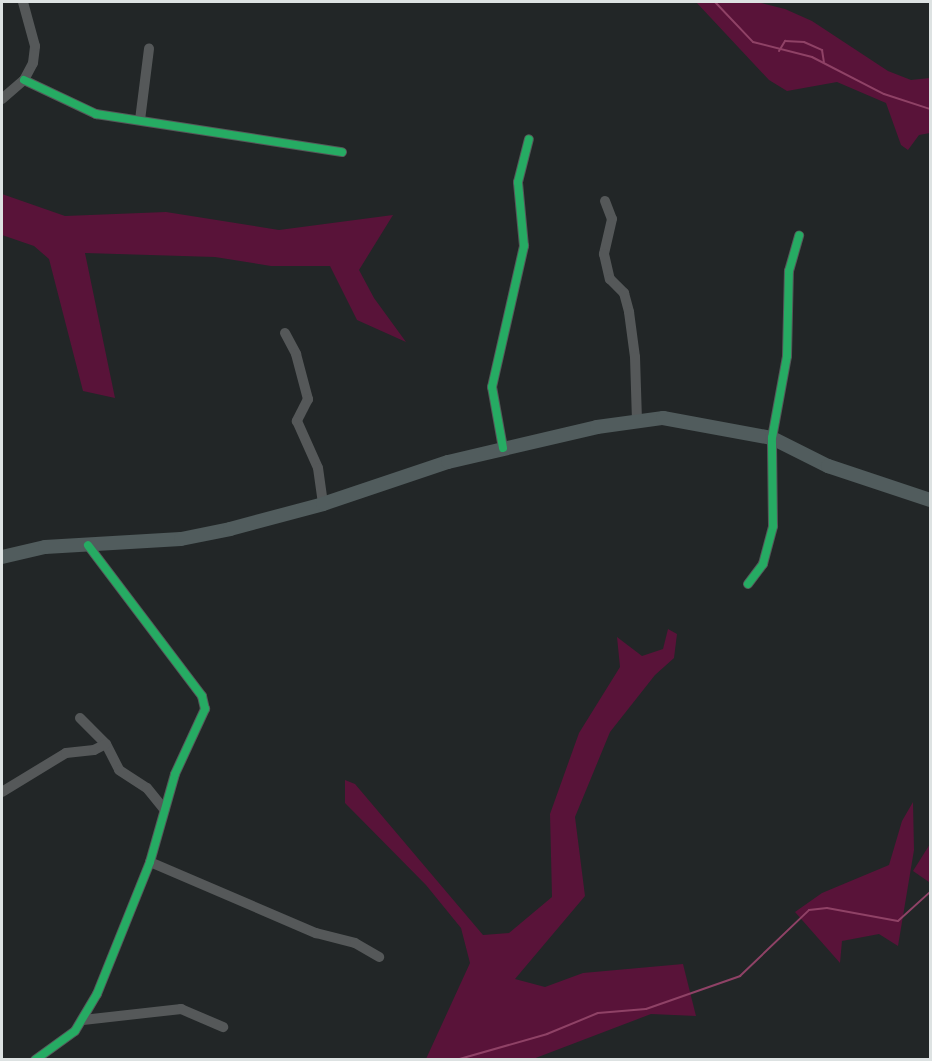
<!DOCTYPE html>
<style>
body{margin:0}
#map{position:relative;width:932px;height:1061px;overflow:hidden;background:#222627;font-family:Raleway,sans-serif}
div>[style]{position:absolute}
.green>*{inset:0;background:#591339}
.stream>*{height:2px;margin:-1px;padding:0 1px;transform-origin:1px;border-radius:1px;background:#8f4266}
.minor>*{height:10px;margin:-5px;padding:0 5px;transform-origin:5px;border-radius:5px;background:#555859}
.major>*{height:14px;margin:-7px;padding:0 7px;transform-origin:7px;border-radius:7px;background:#515c5d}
.cycleway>*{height:8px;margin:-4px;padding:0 4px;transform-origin:4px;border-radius:4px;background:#26ab63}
span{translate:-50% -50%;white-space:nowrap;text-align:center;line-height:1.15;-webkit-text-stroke:5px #171e1f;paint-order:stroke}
.frame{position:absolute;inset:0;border:3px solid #dde2e2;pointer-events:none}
</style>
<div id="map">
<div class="green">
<div style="clip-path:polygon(696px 2px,757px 2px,785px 9px,812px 21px,888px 71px,911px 80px,930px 78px,930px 133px,919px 135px,908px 150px,901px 145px,886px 103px,837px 82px,787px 91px,769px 80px)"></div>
<div style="clip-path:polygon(2px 194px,65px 216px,166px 212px,279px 230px,393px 215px,359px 270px,374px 298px,406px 342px,357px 320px,330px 266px,271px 266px,215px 257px,85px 253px,115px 398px,83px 391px,49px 259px,34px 246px,2px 235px)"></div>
<div style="clip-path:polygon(668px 629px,677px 634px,674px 658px,655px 675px,610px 732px,575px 817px,585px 896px,515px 979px,545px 987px,583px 973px,683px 964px,696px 1016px,651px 1014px,533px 1059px,426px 1059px,470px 963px,461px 928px,426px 885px,345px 803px,345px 780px,355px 784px,483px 935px,509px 933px,552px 897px,550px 814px,579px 733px,620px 667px,617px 637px,642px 656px,663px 649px)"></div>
<div style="clip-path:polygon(913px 802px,914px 850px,898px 946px,879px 934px,842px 941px,840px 963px,795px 912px,822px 893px,889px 865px,902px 821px)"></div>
<div style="clip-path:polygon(930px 844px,930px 881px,929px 882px,913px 871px)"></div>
</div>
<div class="stream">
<div style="left:715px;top:2px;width:55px;rotate:46.5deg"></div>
<div style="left:753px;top:42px;width:61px;rotate:14.3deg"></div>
<div style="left:812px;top:57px;width:81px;rotate:27.2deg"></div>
<div style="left:884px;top:94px;width:48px;rotate:18.1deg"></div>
<div style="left:779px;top:51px;width:12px;rotate:-59deg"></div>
<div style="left:785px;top:41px;width:19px;rotate:3deg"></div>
<div style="left:804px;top:42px;width:20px;rotate:24deg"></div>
<div style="left:822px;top:50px;width:12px;rotate:81deg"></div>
<div style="left:456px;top:1060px;width:95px;rotate:-15.9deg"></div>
<div style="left:547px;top:1034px;width:55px;rotate:-22.4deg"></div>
<div style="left:598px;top:1013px;width:48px;rotate:-4.8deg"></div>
<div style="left:646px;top:1009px;width:100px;rotate:-19.3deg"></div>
<div style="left:740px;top:976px;width:95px;rotate:-43.7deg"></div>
<div style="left:809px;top:910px;width:18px;rotate:-6deg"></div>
<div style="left:827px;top:908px;width:72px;rotate:10.4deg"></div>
<div style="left:898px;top:921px;width:43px;rotate:-42.2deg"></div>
</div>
<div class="minor">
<div style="left:24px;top:80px;width:80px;rotate:25.3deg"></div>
<div style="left:96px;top:114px;width:249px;rotate:8.8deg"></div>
<div style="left:2px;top:99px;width:29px;rotate:-41deg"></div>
<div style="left:24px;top:80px;width:19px;rotate:-62deg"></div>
<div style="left:33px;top:63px;width:17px;rotate:-83deg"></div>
<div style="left:35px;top:46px;width:46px;rotate:-105.3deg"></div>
<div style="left:140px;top:120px;width:72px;rotate:-82.8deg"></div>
<div style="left:605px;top:201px;width:19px;rotate:69deg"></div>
<div style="left:612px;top:219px;width:36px;rotate:103deg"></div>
<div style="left:604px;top:254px;width:26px;rotate:77deg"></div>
<div style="left:610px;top:279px;width:20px;rotate:45deg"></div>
<div style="left:624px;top:293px;width:20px;rotate:75deg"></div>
<div style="left:629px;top:312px;width:45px;rotate:82.4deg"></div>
<div style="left:635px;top:357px;width:63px;rotate:88.2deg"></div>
<div style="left:285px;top:333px;width:24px;rotate:62deg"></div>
<div style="left:296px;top:354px;width:47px;rotate:75.1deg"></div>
<div style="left:308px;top:399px;width:25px;rotate:117deg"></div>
<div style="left:297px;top:421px;width:51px;rotate:65.9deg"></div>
<div style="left:318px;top:468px;width:36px;rotate:82deg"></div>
<div style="left:503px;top:448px;width:62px;rotate:-100.2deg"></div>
<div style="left:492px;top:387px;width:145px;rotate:-77.2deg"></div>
<div style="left:524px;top:246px;width:64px;rotate:-95.4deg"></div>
<div style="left:518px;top:182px;width:44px;rotate:-75.7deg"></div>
<div style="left:748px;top:584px;width:25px;rotate:-53deg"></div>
<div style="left:763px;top:564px;width:39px;rotate:-75deg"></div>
<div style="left:773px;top:526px;width:88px;rotate:-90.7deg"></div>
<div style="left:772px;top:438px;width:83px;rotate:-79.6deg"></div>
<div style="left:787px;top:356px;width:85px;rotate:-88.7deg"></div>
<div style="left:789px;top:271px;width:37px;rotate:-74deg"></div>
<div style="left:80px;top:718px;width:37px;rotate:45deg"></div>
<div style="left:106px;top:744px;width:29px;rotate:63deg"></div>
<div style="left:119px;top:770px;width:33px;rotate:33deg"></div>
<div style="left:147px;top:788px;width:28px;rotate:51deg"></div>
<div style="left:2px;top:792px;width:75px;rotate:-31.4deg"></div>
<div style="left:66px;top:753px;width:28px;rotate:-6deg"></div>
<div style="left:94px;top:750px;width:13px;rotate:-27deg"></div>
<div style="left:150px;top:862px;width:181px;rotate:23.2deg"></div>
<div style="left:316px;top:933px;width:40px;rotate:14.4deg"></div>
<div style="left:355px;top:943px;width:28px;rotate:30deg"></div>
<div style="left:83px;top:1020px;width:99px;rotate:-6.4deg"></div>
<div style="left:181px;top:1009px;width:46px;rotate:23.2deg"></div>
<div style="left:35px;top:1060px;width:49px;rotate:-35.9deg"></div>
<div style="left:75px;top:1031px;width:43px;rotate:-59.3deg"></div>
<div style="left:97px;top:994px;width:142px;rotate:-68.1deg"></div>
<div style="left:150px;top:862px;width:91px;rotate:-74.1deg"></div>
<div style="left:175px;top:774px;width:72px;rotate:-65.2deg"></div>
<div style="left:205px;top:709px;width:13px;rotate:-103deg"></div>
<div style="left:202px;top:696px;width:189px;rotate:-127.1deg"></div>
</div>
<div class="major">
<div style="left:2px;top:557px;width:44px;rotate:-13.1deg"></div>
<div style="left:45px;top:547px;width:136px;rotate:-3.4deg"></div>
<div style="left:181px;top:539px;width:50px;rotate:-11.5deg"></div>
<div style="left:230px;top:529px;width:96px;rotate:-15deg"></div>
<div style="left:323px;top:504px;width:132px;rotate:-18.6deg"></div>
<div style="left:448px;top:462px;width:153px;rotate:-13.2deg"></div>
<div style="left:597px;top:427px;width:67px;rotate:-7.8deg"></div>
<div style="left:663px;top:418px;width:111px;rotate:10.4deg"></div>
<div style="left:772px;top:438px;width:63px;rotate:26.6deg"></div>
<div style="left:828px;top:466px;width:108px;rotate:18.4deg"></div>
</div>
<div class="cycleway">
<div style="left:24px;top:80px;width:80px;rotate:25.3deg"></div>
<div style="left:96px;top:114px;width:249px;rotate:8.8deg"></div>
<div style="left:503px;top:448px;width:62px;rotate:-100.2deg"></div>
<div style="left:492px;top:387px;width:145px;rotate:-77.2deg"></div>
<div style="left:524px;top:246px;width:64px;rotate:-95.4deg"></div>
<div style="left:518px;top:182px;width:44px;rotate:-75.7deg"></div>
<div style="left:748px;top:584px;width:25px;rotate:-53deg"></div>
<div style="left:763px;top:564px;width:39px;rotate:-75deg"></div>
<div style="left:773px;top:526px;width:88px;rotate:-90.7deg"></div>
<div style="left:772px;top:438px;width:83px;rotate:-79.6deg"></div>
<div style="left:787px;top:356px;width:85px;rotate:-88.7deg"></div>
<div style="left:789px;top:271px;width:37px;rotate:-74deg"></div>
<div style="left:35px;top:1060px;width:49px;rotate:-35.9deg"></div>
<div style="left:75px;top:1031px;width:43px;rotate:-59.3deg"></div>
<div style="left:97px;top:994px;width:142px;rotate:-68.1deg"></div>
<div style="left:150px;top:862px;width:91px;rotate:-74.1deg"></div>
<div style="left:175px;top:774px;width:72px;rotate:-65.2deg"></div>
<div style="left:205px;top:709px;width:13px;rotate:-103deg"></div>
<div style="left:202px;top:696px;width:189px;rotate:-127.1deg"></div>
</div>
<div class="frame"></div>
</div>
